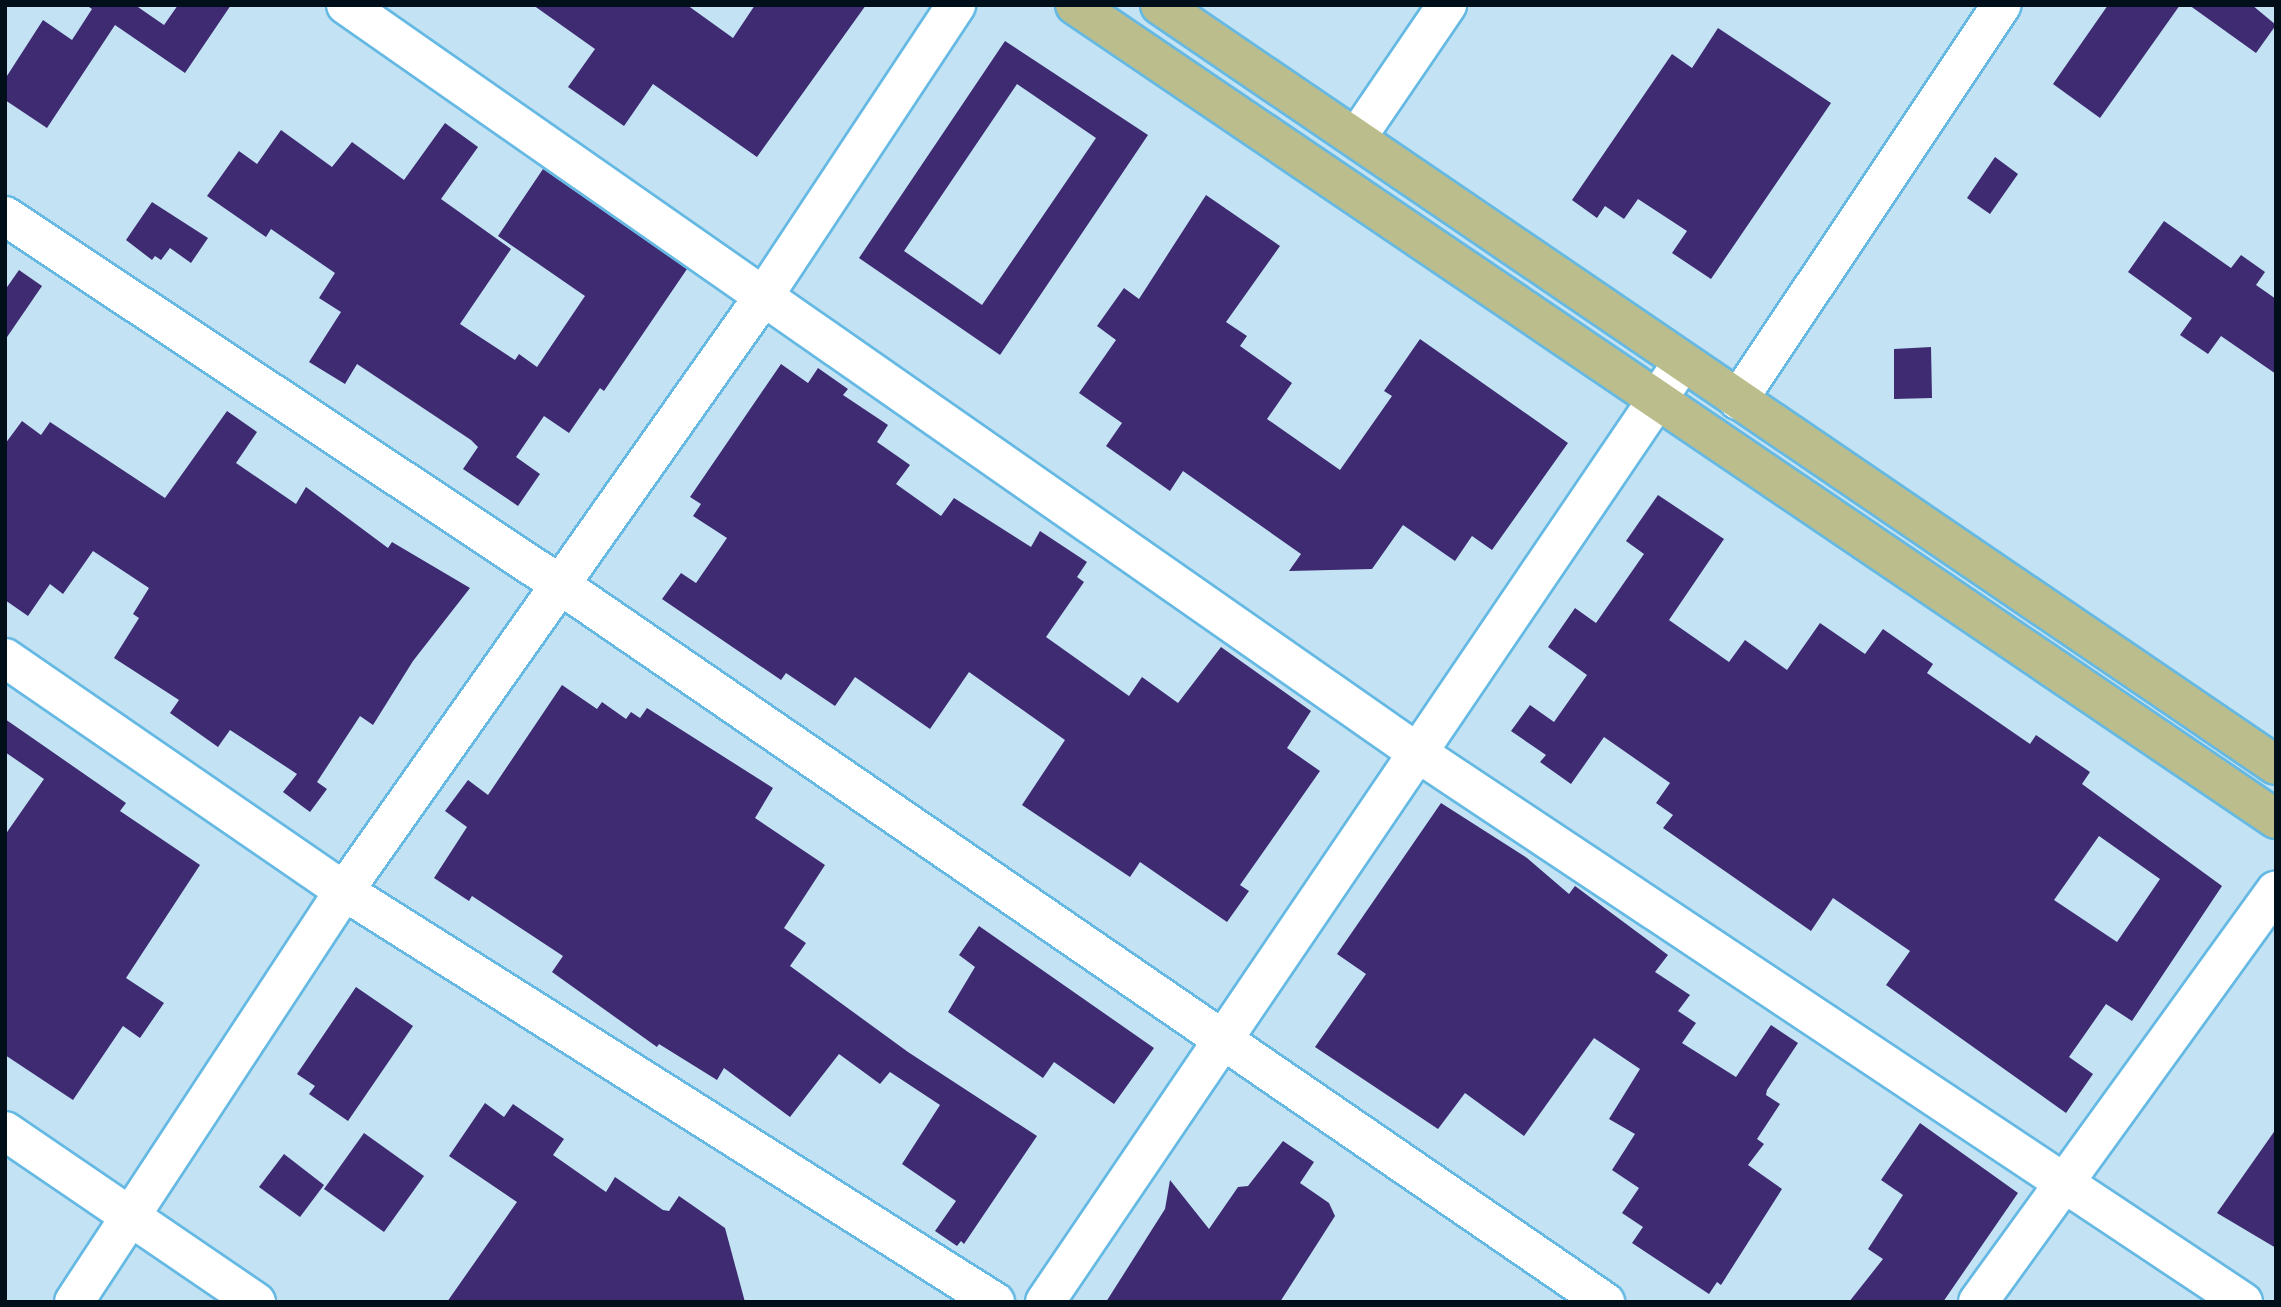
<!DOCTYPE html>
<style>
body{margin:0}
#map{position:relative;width:2281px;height:1307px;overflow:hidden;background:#c3e3f4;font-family:Jost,sans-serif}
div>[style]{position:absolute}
.building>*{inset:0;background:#3e2b72}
.roads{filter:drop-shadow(2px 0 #65b9e3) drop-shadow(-2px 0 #65b9e3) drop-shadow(0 2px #65b9e3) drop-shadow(0 -2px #65b9e3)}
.minor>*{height:38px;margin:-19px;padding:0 19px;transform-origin:19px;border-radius:19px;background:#fff}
.major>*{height:38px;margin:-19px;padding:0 19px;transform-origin:19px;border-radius:19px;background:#bbbe8c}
span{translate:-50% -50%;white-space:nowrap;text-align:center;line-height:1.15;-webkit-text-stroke:7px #deedf6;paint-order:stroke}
.frame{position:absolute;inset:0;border:7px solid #000f1a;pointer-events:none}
</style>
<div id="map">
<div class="building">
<div style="clip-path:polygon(86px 5px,135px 5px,164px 25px,178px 5px,231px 5px,185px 73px,115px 25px,47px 128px,5px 100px,5px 79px,43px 20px,72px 40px,92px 9px)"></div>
<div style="clip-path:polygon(533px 5px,687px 5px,733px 38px,755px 5px,866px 5px,757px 157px,653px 84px,624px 126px,568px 87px,595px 49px)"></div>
<div style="clip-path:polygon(2108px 5px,2180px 5px,2100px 118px,2053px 84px)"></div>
<div style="clip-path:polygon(2189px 5px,2252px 5px,2276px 25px,2256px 53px)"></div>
<div style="clip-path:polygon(1718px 28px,1831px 103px,1711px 279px,1672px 253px,1687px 231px,1638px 199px,1624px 219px,1605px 206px,1597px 218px,1572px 200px,1672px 54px,1692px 68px)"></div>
<div style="clip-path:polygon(evenodd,1005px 41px,1148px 135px,1000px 355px,859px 258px,1005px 41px,1017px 84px,1096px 138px,982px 305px,904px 251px,1017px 84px)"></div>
<div style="clip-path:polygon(445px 123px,478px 147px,441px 199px,511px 249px,460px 324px,515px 360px,519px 354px,537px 367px,585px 296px,498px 236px,543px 169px,687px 269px,604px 391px,600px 388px,569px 433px,544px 416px,516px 457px,540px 474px,518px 506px,463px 469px,478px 447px,471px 440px,357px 364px,345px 384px,309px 362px,341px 312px,319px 298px,335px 273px,271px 229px,266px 237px,207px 196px,239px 151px,257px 164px,281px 130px,332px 167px,352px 142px,404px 180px)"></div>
<div style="clip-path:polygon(1995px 157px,2018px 174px,1990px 214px,1967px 198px)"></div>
<div style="clip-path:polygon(1206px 195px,1280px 246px,1226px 322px,1247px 336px,1240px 346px,1292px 383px,1267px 419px,1340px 470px,1392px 396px,1384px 391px,1420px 339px,1568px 443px,1492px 550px,1472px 536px,1455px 561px,1403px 525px,1372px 569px,1289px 571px,1301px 554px,1183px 471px,1170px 491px,1106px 446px,1122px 423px,1079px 393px,1116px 340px,1097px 326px,1124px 288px,1139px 299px)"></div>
<div style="clip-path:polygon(152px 202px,208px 238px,191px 263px,170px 248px,161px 260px,155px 256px,152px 260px,126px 240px)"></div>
<div style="clip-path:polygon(2164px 221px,2231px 268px,2241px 255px,2265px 272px,2256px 285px,2276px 299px,2276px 374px,2221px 336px,2208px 354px,2180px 335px,2192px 318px,2128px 272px)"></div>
<div style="clip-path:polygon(19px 270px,42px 286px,5px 340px,5px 290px)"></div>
<div style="clip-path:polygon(1931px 347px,1932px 398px,1894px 399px,1894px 349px)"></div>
<div style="clip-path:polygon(781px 364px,808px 383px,818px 368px,848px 389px,843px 395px,888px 425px,877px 442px,910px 465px,896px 484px,941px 516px,954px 498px,1031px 547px,1040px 531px,1087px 562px,1077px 577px,1084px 582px,1046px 637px,1129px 696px,1142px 677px,1178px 703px,1221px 647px,1311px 711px,1287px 748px,1320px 771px,1240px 885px,1249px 891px,1227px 922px,1140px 862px,1130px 877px,1022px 805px,1065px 740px,969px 672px,930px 729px,855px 677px,835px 706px,786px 673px,781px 680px,662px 599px,681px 573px,696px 583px,727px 538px,693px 516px,701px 504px,690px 497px)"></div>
<div style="clip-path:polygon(227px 411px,257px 432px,236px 463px,296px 504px,306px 487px,388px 548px,392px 542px,470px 588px,413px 661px,373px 725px,360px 716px,317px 782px,327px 789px,310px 812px,283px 792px,297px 774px,230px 730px,218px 747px,170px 713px,179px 700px,114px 658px,139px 618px,133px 614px,149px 588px,93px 551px,63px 594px,50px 584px,28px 616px,5px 600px,5px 444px,22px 421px,41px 435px,50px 422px,165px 498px)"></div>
<div style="clip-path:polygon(evenodd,1658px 495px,1724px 539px,1669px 620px,1729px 662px,1745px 640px,1787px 670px,1820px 623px,1865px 654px,1883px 629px,1933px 664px,1927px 673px,2030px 744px,2036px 735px,2090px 772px,2082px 784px,2222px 886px,2132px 1021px,2106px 1004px,2069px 1057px,2093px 1074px,2066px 1113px,1886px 985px,1910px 951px,1833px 898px,1811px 931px,1663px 828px,1673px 815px,1656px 803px,1670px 783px,1604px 737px,1571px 784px,1540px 762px,1546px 755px,1511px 731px,1530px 705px,1554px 722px,1587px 675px,1548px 647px,1575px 608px,1596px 623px,1644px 554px,1626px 541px,1658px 495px,2099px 836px,2160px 879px,2117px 942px,2054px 900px,2099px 836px)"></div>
<div style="clip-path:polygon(562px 685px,597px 709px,602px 702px,626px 719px,631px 712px,640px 718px,647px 708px,773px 788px,755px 818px,825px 865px,784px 928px,806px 943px,790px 966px,908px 1052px,1037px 1136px,964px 1244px,961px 1241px,957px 1246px,935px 1231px,956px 1201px,902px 1164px,940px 1105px,890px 1072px,880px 1084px,839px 1054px,790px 1117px,724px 1068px,717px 1080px,659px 1044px,657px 1047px,552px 972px,563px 956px,472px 896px,469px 901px,434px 878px,467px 827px,445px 811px,468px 780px,488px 795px)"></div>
<div style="clip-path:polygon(5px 719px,126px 803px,120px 811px,200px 865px,126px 978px,164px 1003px,140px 1038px,123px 1026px,73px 1100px,5px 1055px,5px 835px,44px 779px,5px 752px)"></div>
<div style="clip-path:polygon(1441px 803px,1527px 858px,1569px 894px,1575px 886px,1668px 955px,1655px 972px,1690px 995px,1678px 1011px,1696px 1023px,1682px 1043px,1736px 1077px,1771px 1025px,1798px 1043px,1767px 1090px,1766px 1095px,1780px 1104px,1757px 1139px,1764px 1144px,1748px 1165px,1782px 1189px,1721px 1285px,1717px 1282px,1709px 1294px,1632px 1243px,1643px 1227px,1622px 1213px,1639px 1188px,1612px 1170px,1635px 1134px,1609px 1119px,1640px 1069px,1594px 1038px,1524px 1136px,1465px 1093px,1438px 1129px,1315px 1047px,1366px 974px,1337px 954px)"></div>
<div style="clip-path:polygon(979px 926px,1154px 1048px,1114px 1104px,1054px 1062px,1043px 1078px,948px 1012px,975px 967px,959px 955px)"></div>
<div style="clip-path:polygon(356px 987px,413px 1026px,348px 1121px,309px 1094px,315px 1086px,297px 1074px)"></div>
<div style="clip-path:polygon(485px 1103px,504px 1117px,513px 1104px,564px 1139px,553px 1155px,606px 1192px,615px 1177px,663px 1210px,669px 1211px,679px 1196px,725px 1228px,745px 1302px,447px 1302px,517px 1202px,449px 1156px)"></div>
<div style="clip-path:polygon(1920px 1123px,2018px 1193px,1943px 1302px,1849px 1302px,1883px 1259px,1868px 1249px,1903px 1195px,1881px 1180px)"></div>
<div style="clip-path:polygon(2276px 1129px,2276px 1248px,2217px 1213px)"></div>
<div style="clip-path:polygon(364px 1133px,424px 1176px,384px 1232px,324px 1189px)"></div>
<div style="clip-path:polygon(1283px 1141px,1314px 1162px,1300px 1183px,1329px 1203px,1335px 1216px,1280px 1302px,1106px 1302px,1165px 1209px,1170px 1180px,1209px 1229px,1238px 1187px,1248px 1186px)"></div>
<div style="clip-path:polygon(284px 1154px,324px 1185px,300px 1217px,259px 1187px)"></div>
</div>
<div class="roads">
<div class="minor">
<div style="left:346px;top:5px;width:1307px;rotate:34.91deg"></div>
<div style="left:1418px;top:753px;width:991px;rotate:33.64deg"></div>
<div style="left:1357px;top:137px;width:160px;rotate:-55.7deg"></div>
<div style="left:5px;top:216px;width:665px;rotate:33.59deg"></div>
<div style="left:559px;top:584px;width:1269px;rotate:34.47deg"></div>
<div style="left:1738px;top:400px;width:475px;rotate:-56.3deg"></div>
<div style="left:5px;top:658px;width:411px;rotate:34.5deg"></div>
<div style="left:344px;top:891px;width:770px;rotate:32.27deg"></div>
<div style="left:5px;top:1131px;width:304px;rotate:34.3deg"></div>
<div style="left:74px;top:1302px;width:492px;rotate:-56.7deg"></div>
<div style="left:344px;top:891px;width:727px;rotate:-54.8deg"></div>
<div style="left:763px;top:297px;width:350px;rotate:-56.5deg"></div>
<div style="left:1045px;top:1302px;width:1135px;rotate:-55.85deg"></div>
<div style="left:1978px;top:1302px;width:508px;rotate:-54.12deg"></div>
</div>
<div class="major">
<div style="left:1075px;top:5px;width:1451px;rotate:34.13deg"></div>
<div style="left:1160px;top:5px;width:1350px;rotate:34.26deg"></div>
</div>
</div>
<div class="frame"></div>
</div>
